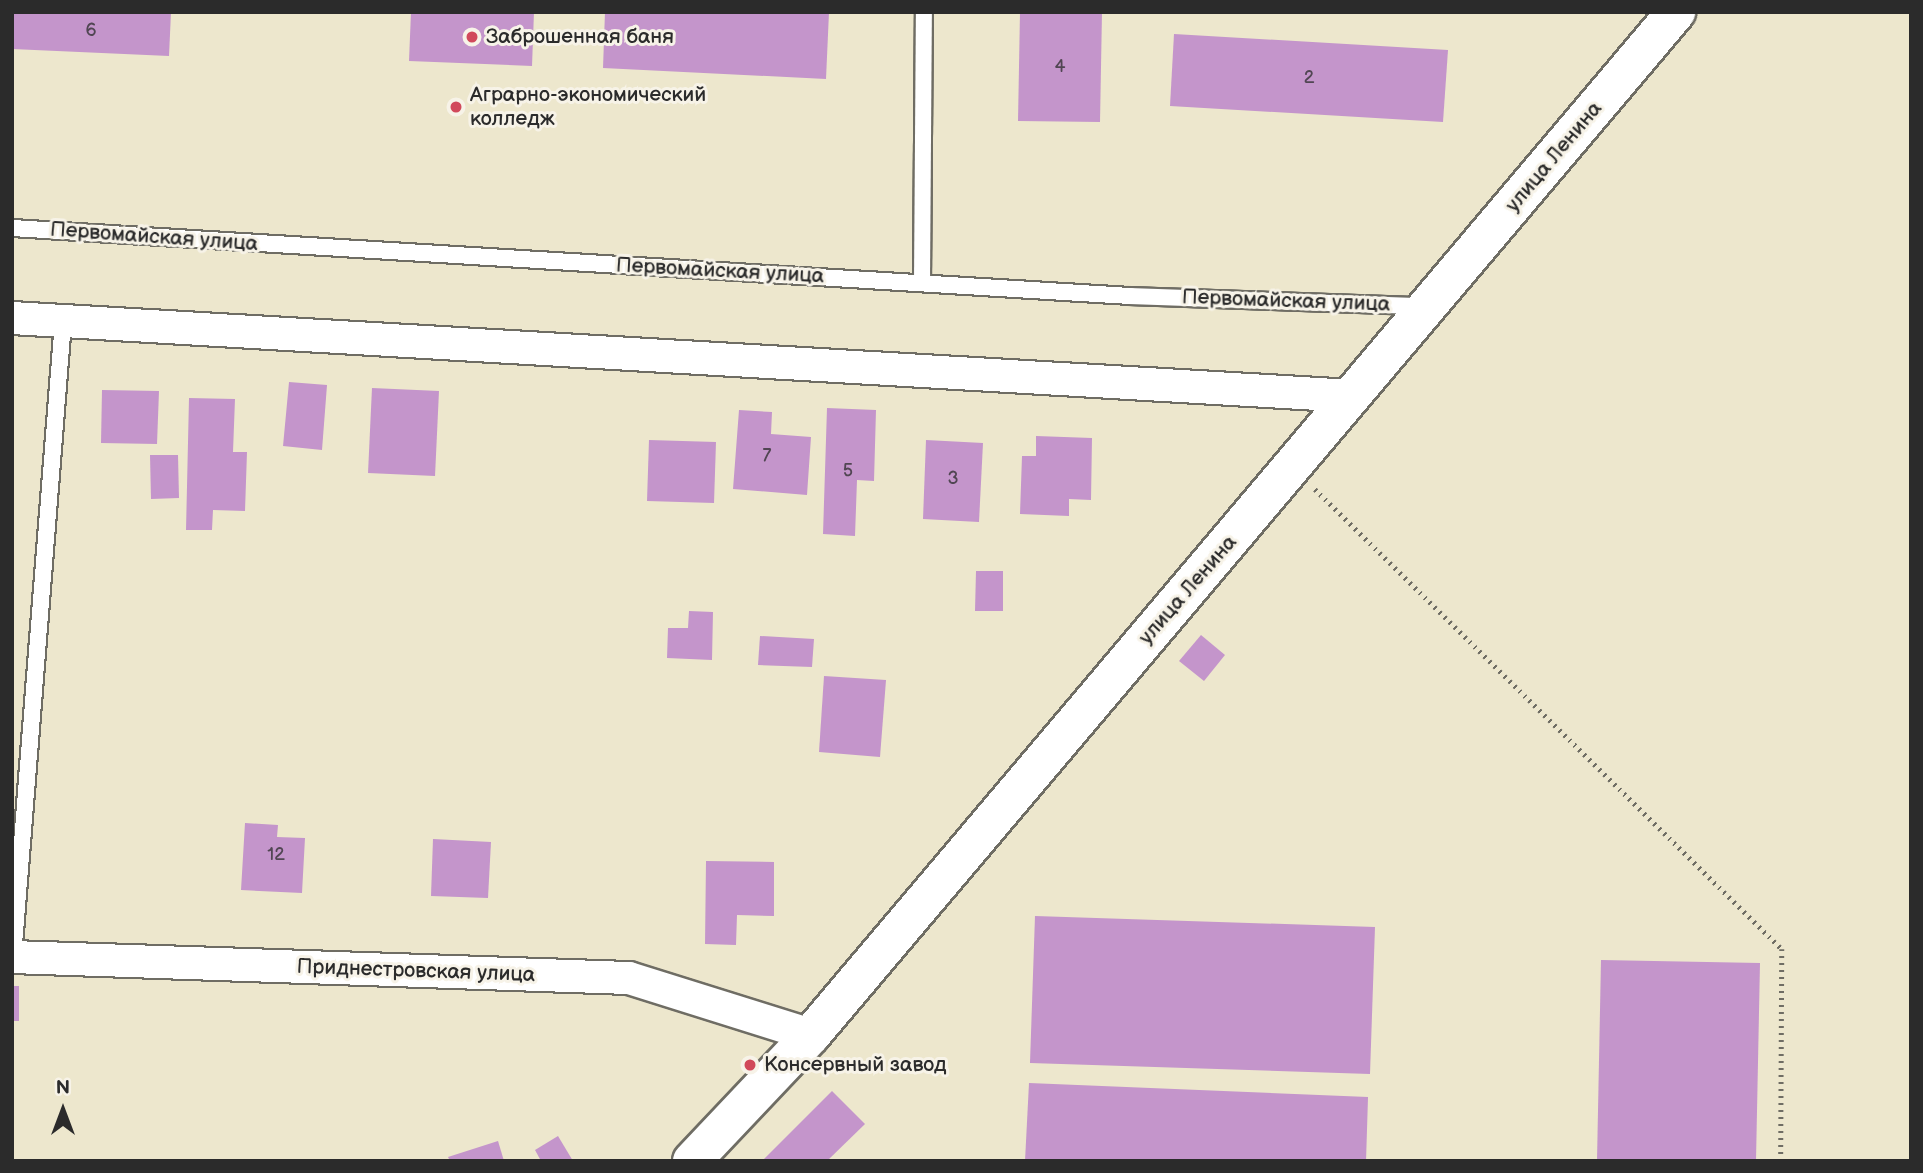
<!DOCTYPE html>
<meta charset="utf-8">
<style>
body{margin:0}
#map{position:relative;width:1923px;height:1173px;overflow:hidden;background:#ede7cd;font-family:"Balsamiq Sans",sans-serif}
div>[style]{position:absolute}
.building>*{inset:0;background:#c495cb}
.path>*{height:4.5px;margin-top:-2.25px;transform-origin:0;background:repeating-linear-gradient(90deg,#6f6d64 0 2px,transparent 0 7px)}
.roads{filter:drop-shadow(2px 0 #6f6d64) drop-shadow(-2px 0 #6f6d64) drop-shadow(0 2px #6f6d64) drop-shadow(0 -2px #6f6d64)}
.lane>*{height:16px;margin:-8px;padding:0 8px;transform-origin:8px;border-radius:8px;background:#fff}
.street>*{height:32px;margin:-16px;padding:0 16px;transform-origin:16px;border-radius:16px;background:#fff}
.secondary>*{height:38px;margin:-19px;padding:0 19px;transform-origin:19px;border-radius:19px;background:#fff}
.dots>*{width:19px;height:19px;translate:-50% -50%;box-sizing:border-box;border:4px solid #f7f3e8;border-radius:50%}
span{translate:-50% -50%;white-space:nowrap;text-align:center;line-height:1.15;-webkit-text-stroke:6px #f7f3e8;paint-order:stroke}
.number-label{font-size:18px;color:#514653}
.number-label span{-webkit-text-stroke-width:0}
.poi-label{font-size:21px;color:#2b2b2b}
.left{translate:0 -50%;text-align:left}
.street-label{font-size:21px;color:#2b2b2b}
.frame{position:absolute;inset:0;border:14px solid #2b2b2b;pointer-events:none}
.north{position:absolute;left:28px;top:1075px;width:70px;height:70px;-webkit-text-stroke:5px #f7f3e8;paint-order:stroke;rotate:0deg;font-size:19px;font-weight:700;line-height:28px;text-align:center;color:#2b2b2b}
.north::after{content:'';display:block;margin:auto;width:24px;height:32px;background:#2b2b2b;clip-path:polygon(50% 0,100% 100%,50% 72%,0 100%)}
</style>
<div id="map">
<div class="building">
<div style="clip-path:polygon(12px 12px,171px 12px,169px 56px,12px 49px)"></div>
<div style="clip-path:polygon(411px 12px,534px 12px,532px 66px,409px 61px)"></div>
<div style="clip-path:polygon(605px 12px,829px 12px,826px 79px,603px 68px)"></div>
<div style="clip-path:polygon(1020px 12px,1102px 12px,1100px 122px,1018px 121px)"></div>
<div style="clip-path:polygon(1174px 34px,1448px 50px,1443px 122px,1170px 106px)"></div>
<div style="clip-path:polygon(289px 382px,327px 385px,322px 450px,283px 446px)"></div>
<div style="clip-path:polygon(372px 388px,439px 391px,435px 476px,368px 473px)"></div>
<div style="clip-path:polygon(102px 390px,159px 391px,157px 444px,101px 443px)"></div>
<div style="clip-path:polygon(189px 398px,235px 399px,233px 452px,247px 452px,245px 511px,213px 510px,212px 530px,186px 530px)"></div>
<div style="clip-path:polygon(827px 408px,876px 410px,874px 481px,857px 480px,855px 536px,823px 534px)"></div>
<div style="clip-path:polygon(739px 410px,772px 412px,771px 434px,811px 437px,807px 495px,733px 489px)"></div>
<div style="clip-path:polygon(1036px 436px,1092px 438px,1091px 500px,1069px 499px,1069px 516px,1020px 514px,1022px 456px,1036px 456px)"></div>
<div style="clip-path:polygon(649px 440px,716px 442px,714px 503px,647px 501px)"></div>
<div style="clip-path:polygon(926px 440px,983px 443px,979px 522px,923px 519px)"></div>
<div style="clip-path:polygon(150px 455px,178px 455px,179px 498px,151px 499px)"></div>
<div style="clip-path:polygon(976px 571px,1003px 571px,1003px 611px,975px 611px)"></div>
<div style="clip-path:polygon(689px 611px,713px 612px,712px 660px,667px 658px,668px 628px,688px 628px)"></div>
<div style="clip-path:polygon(1201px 635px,1225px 655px,1204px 681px,1179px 661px)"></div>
<div style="clip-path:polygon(760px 636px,814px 639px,812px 667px,758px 665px)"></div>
<div style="clip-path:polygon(824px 676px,886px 680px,880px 757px,819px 752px)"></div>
<div style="clip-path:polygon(245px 823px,278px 825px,277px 837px,305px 838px,302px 893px,241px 890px)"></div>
<div style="clip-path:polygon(433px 839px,491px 842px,488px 898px,431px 896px)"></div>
<div style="clip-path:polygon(706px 861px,774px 862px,774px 916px,737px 915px,736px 945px,705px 944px)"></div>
<div style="clip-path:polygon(1035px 916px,1375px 927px,1370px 1074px,1030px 1063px)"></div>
<div style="clip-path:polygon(1601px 960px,1760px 963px,1756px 1161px,1597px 1161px)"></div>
<div style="clip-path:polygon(12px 986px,19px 986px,19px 1021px,12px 1021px)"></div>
<div style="clip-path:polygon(1029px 1083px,1368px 1097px,1366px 1161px,1025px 1161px)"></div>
<div style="clip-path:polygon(832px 1091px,865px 1124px,827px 1161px,762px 1161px)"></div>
<div style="clip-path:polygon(558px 1136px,573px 1161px,541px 1161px,535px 1150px)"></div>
<div style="clip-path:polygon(498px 1141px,504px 1161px,450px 1161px,448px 1157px)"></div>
</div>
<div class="path">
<div style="left:1315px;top:489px;width:656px;rotate:44.57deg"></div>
<div style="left:1782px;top:949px;width:212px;rotate:90.3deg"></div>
</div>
<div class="roads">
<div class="lane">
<div style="left:12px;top:228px;width:1120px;rotate:3.48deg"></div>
<div style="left:1130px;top:296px;width:292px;rotate:2deg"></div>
<div style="left:922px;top:283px;width:271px;rotate:-89.6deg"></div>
<div style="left:13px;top:957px;width:638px;rotate:-85.5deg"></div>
</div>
<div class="street">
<div style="left:12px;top:318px;width:1344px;rotate:3.33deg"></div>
<div style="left:12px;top:957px;width:617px;rotate:1.95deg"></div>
<div style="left:629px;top:978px;width:191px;rotate:17.4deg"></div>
</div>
<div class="secondary">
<div style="left:692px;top:1161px;width:173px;rotate:-46.6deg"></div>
<div style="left:811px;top:1035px;width:1340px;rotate:-49.78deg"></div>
</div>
</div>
<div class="dots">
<div style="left:472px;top:37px;background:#d1495b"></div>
<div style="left:456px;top:107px;background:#d1495b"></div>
<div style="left:750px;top:1065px;background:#d1495b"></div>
</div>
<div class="number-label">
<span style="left:91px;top:31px">6</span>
<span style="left:1060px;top:67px">4</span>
<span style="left:1309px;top:78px">2</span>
<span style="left:767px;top:456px">7</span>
<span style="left:848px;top:471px">5</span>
<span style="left:953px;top:479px">3</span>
<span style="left:276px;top:855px">12</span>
</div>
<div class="poi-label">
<span class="left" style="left:486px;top:37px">Заброшенная баня</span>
<span class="left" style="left:470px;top:107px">Аграрно-экономический<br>колледж</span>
<span class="left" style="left:764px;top:1065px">Консервный завод</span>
</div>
<div class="street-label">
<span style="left:1554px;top:157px;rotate:-50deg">улица Ленина</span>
<span style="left:154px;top:237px;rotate:4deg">Первомайская улица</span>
<span style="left:720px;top:271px;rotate:3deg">Первомайская улица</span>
<span style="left:1286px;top:301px;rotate:2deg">Первомайская улица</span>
<span style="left:1188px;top:590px;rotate:-49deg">улица Ленина</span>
<span style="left:416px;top:971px;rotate:2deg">Приднестровская улица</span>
</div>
<div class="frame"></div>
<div class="north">N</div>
</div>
